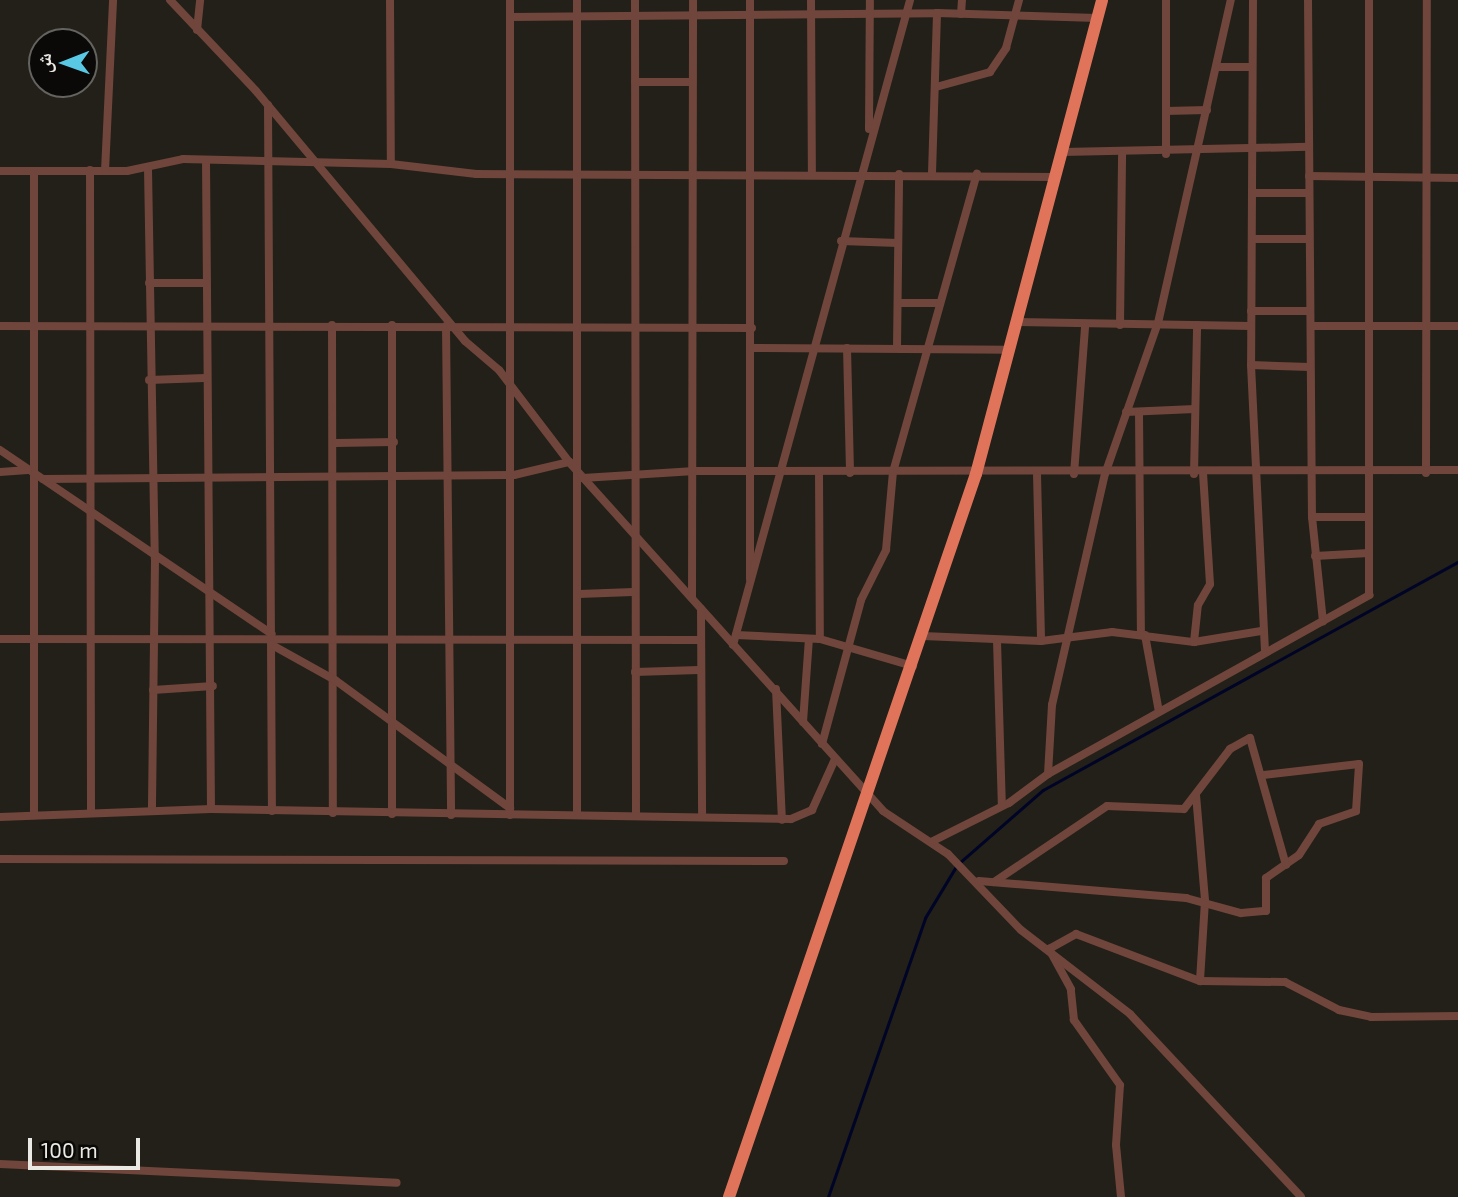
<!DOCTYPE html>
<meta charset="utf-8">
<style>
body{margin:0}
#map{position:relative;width:1458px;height:1197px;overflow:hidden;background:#222018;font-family:"Exo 2","Noto Naskh Arabic",sans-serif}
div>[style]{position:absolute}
.stream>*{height:2.5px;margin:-1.25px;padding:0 1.25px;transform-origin:1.25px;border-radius:1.25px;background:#000427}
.minor>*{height:8px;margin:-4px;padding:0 4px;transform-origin:4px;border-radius:4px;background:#70453b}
.highway>*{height:12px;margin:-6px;padding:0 6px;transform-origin:6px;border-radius:6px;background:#df745b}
span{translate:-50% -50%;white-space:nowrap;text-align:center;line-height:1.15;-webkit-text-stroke:5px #0a0907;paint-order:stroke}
.north{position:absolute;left:28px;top:28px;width:70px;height:70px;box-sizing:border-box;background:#0a0907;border:2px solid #64635f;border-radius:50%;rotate:269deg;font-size:19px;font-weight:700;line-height:28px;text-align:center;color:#eae9e4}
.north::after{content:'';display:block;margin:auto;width:24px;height:32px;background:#59c8e4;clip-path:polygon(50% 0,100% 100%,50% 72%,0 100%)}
.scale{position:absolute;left:28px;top:1138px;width:112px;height:32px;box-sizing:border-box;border:4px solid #eae9e4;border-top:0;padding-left:9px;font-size:21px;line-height:24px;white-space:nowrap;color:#eae9e4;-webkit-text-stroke:5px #0a0907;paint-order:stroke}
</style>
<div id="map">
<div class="stream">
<div style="left:828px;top:1197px;width:295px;rotate:-70.8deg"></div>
<div style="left:925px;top:918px;width:62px;rotate:-58.9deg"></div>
<div style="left:957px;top:865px;width:114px;rotate:-41.1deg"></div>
<div style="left:1043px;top:790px;width:474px;rotate:-28.8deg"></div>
</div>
<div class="minor">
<div style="left:170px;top:0;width:125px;rotate:46.6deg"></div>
<div style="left:256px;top:91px;width:326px;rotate:50.1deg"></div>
<div style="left:465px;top:341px;width:45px;rotate:40.5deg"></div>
<div style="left:499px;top:370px;width:116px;rotate:52.7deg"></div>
<div style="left:569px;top:462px;width:469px;rotate:48deg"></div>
<div style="left:883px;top:811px;width:78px;rotate:33.5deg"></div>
<div style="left:948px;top:854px;width:105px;rotate:46.2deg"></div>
<div style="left:1021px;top:930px;width:138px;rotate:37.6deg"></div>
<div style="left:1130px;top:1014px;width:250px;rotate:46.9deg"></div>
<div style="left:390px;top:0;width:164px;rotate:89.7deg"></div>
<div style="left:635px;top:0;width:814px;rotate:89.93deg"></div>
<div style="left:750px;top:0;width:579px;rotate:90deg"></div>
<div style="left:811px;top:0;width:173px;rotate:89.7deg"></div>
<div style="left:1253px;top:0;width:365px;rotate:90.3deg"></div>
<div style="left:1251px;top:365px;width:286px;rotate:87.2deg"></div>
<div style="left:1308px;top:0;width:517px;rotate:89.56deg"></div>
<div style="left:1312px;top:517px;width:105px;rotate:84deg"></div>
<div style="left:961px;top:14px;width:14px;rotate:-86deg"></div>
<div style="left:510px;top:17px;width:427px;rotate:-0.5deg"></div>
<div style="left:937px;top:13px;width:160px;rotate:1.8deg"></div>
<div style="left:197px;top:30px;width:30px;rotate:-84deg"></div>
<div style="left:1216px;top:67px;width:36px"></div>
<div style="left:635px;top:82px;width:57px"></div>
<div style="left:936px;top:87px;width:56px;rotate:-15.5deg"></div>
<div style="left:990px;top:72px;width:29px;rotate:-56deg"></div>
<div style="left:1006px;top:48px;width:50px;rotate:-74.8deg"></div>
<div style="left:268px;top:105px;width:706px;rotate:89.68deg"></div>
<div style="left:1166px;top:111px;width:41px;rotate:-1.4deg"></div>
<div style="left:869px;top:129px;width:129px;rotate:-89.6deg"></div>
<div style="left:1063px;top:152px;width:245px;rotate:-1.2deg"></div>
<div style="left:1166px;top:154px;width:154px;rotate:-90deg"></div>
<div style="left:206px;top:160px;width:649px;rotate:89.56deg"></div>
<div style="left:148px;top:169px;width:390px;rotate:89deg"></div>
<div style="left:155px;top:559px;width:250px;rotate:90.7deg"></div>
<div style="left:90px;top:170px;width:642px;rotate:89.91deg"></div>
<div style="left:0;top:171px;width:127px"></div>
<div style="left:127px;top:171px;width:57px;rotate:-12.1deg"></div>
<div style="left:183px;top:159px;width:208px;rotate:1.4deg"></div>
<div style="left:391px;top:164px;width:86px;rotate:6.7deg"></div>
<div style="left:476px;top:174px;width:580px;rotate:0.3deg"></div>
<div style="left:34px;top:171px;width:644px;rotate:90deg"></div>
<div style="left:105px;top:171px;width:171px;rotate:-87.3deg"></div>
<div style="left:932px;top:173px;width:160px;rotate:-88.2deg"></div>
<div style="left:1309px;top:176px;width:149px;rotate:0.8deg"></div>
<div style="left:1253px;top:193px;width:56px"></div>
<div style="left:1252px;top:239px;width:57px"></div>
<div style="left:841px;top:241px;width:57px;rotate:2deg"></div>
<div style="left:149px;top:283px;width:57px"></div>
<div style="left:898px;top:303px;width:42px"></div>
<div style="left:1251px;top:311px;width:59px"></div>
<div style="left:1018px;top:322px;width:233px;rotate:1deg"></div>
<div style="left:332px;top:325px;width:488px;rotate:89.9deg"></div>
<div style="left:392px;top:325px;width:489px;rotate:90deg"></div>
<div style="left:1120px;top:325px;width:171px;rotate:-89.3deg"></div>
<div style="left:0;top:326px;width:752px;rotate:0.15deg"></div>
<div style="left:446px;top:326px;width:489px;rotate:89.4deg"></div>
<div style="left:1311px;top:326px;width:147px"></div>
<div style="left:752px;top:348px;width:258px;rotate:0.4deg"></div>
<div style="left:847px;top:348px;width:125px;rotate:88.6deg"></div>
<div style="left:897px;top:348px;width:174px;rotate:-89.3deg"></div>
<div style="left:1251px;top:365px;width:59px;rotate:1.9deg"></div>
<div style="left:149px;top:380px;width:56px;rotate:-2deg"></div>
<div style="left:1126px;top:412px;width:69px;rotate:-2.5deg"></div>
<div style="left:1139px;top:413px;width:221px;rotate:89.5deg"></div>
<div style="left:336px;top:443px;width:58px;rotate:-1deg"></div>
<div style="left:0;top:450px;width:328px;rotate:34.1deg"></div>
<div style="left:0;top:472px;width:28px;rotate:-4deg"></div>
<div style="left:819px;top:472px;width:167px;rotate:89.7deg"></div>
<div style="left:1426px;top:473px;width:473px;rotate:-89.9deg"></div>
<div style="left:1037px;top:474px;width:167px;rotate:88.6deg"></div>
<div style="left:1074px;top:474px;width:148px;rotate:-85.7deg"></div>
<div style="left:1194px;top:474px;width:149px;rotate:-88.8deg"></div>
<div style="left:583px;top:478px;width:112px;rotate:-3.6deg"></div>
<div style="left:695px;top:471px;width:763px;rotate:-0.08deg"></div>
<div style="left:43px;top:479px;width:471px;rotate:-0.5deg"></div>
<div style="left:514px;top:475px;width:57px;rotate:-13.3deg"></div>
<div style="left:1312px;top:517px;width:57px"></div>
<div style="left:1315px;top:556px;width:54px;rotate:-3.2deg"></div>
<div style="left:579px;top:594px;width:54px;rotate:-2.1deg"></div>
<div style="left:692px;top:598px;width:598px;rotate:-89.9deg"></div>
<div style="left:701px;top:609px;width:207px;rotate:89.7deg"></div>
<div style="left:736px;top:635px;width:84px;rotate:2.7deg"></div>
<div style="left:820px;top:639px;width:97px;rotate:16.2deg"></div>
<div style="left:1145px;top:635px;width:78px;rotate:79.7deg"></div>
<div style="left:923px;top:636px;width:118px;rotate:2.4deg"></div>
<div style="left:1041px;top:641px;width:72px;rotate:-7.2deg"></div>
<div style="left:1112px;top:632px;width:83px;rotate:7deg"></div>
<div style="left:1194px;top:642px;width:68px;rotate:-9.3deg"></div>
<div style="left:0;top:639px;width:699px;rotate:0.08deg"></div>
<div style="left:997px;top:641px;width:164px;rotate:88.3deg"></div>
<div style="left:1194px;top:642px;width:37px;rotate:-84deg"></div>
<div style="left:1198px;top:605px;width:24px;rotate:-60deg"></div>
<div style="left:1210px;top:584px;width:110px;rotate:-93.6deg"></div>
<div style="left:272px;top:645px;width:72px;rotate:29.1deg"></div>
<div style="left:335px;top:680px;width:217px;rotate:36.2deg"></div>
<div style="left:733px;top:645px;width:669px;rotate:-74.65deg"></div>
<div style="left:635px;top:672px;width:64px;rotate:-1.8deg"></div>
<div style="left:776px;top:689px;width:131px;rotate:87.4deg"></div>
<div style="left:153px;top:690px;width:60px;rotate:-3.8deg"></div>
<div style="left:803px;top:722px;width:83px;rotate:-85.9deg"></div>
<div style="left:822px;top:744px;width:149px;rotate:-74.8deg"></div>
<div style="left:861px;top:600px;width:56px;rotate:-63.4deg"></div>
<div style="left:886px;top:550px;width:78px;rotate:-84.9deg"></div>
<div style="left:893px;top:472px;width:310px;rotate:-74.3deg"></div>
<div style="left:1048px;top:774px;width:69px;rotate:-86.7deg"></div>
<div style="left:1052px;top:705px;width:237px;rotate:-77.1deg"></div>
<div style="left:1105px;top:474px;width:160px;rotate:-70.7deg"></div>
<div style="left:1158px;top:323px;width:331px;rotate:-77.3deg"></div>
<div style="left:1196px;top:795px;width:106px;rotate:85.1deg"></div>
<div style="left:1205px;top:901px;width:80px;rotate:93.6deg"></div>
<div style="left:510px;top:815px;width:815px;rotate:-90deg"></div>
<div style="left:577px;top:815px;width:815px;rotate:-90deg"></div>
<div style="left:0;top:817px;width:211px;rotate:-2.2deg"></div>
<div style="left:211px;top:809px;width:580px;rotate:0.99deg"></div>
<div style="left:791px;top:819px;width:23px;rotate:-23deg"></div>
<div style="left:812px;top:810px;width:56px;rotate:-65.7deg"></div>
<div style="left:931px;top:842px;width:87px;rotate:-26.6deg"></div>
<div style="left:1009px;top:803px;width:49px;rotate:-36.6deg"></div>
<div style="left:1048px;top:774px;width:368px;rotate:-29.1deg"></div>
<div style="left:1369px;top:595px;width:595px;rotate:-90deg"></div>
<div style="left:0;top:859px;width:784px;rotate:0.15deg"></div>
<div style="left:979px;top:881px;width:208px;rotate:4.7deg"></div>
<div style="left:1186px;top:898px;width:57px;rotate:15.3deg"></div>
<div style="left:1241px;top:913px;width:25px;rotate:-5deg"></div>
<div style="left:1266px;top:911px;width:33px;rotate:-90deg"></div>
<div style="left:1266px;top:878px;width:40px;rotate:-34.9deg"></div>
<div style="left:1299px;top:855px;width:37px;rotate:-57deg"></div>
<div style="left:1319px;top:824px;width:39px;rotate:-19deg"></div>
<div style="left:1356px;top:811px;width:47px;rotate:-86.3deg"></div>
<div style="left:1359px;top:764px;width:96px;rotate:173.4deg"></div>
<div style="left:994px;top:882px;width:136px;rotate:-33.9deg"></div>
<div style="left:1107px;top:806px;width:77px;rotate:2.2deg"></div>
<div style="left:1184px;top:809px;width:76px;rotate:-52.5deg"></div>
<div style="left:1230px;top:749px;width:23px;rotate:-29deg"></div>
<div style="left:1250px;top:738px;width:132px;rotate:74.2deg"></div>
<div style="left:0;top:1164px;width:397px;rotate:2.7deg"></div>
<div style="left:1121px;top:1197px;width:52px;rotate:-95.5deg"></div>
<div style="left:1116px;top:1145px;width:60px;rotate:-86.2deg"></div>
<div style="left:1120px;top:1085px;width:80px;rotate:-125.3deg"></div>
<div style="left:1074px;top:1020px;width:31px;rotate:-96deg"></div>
<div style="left:1071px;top:989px;width:46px;rotate:-118.8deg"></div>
<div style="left:1049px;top:949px;width:31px;rotate:-29deg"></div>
<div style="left:1076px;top:934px;width:133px;rotate:20.8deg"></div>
<div style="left:1200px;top:981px;width:85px;rotate:0.7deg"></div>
<div style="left:1285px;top:982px;width:61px;rotate:27.4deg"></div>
<div style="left:1339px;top:1010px;width:33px;rotate:12deg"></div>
<div style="left:1371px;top:1017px;width:87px;rotate:-0.7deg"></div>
</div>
<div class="highway">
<div style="left:729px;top:1197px;width:764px;rotate:-71.14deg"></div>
<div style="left:976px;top:474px;width:490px;rotate:-75.1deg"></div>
</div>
<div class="north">ش</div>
<div class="scale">100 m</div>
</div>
